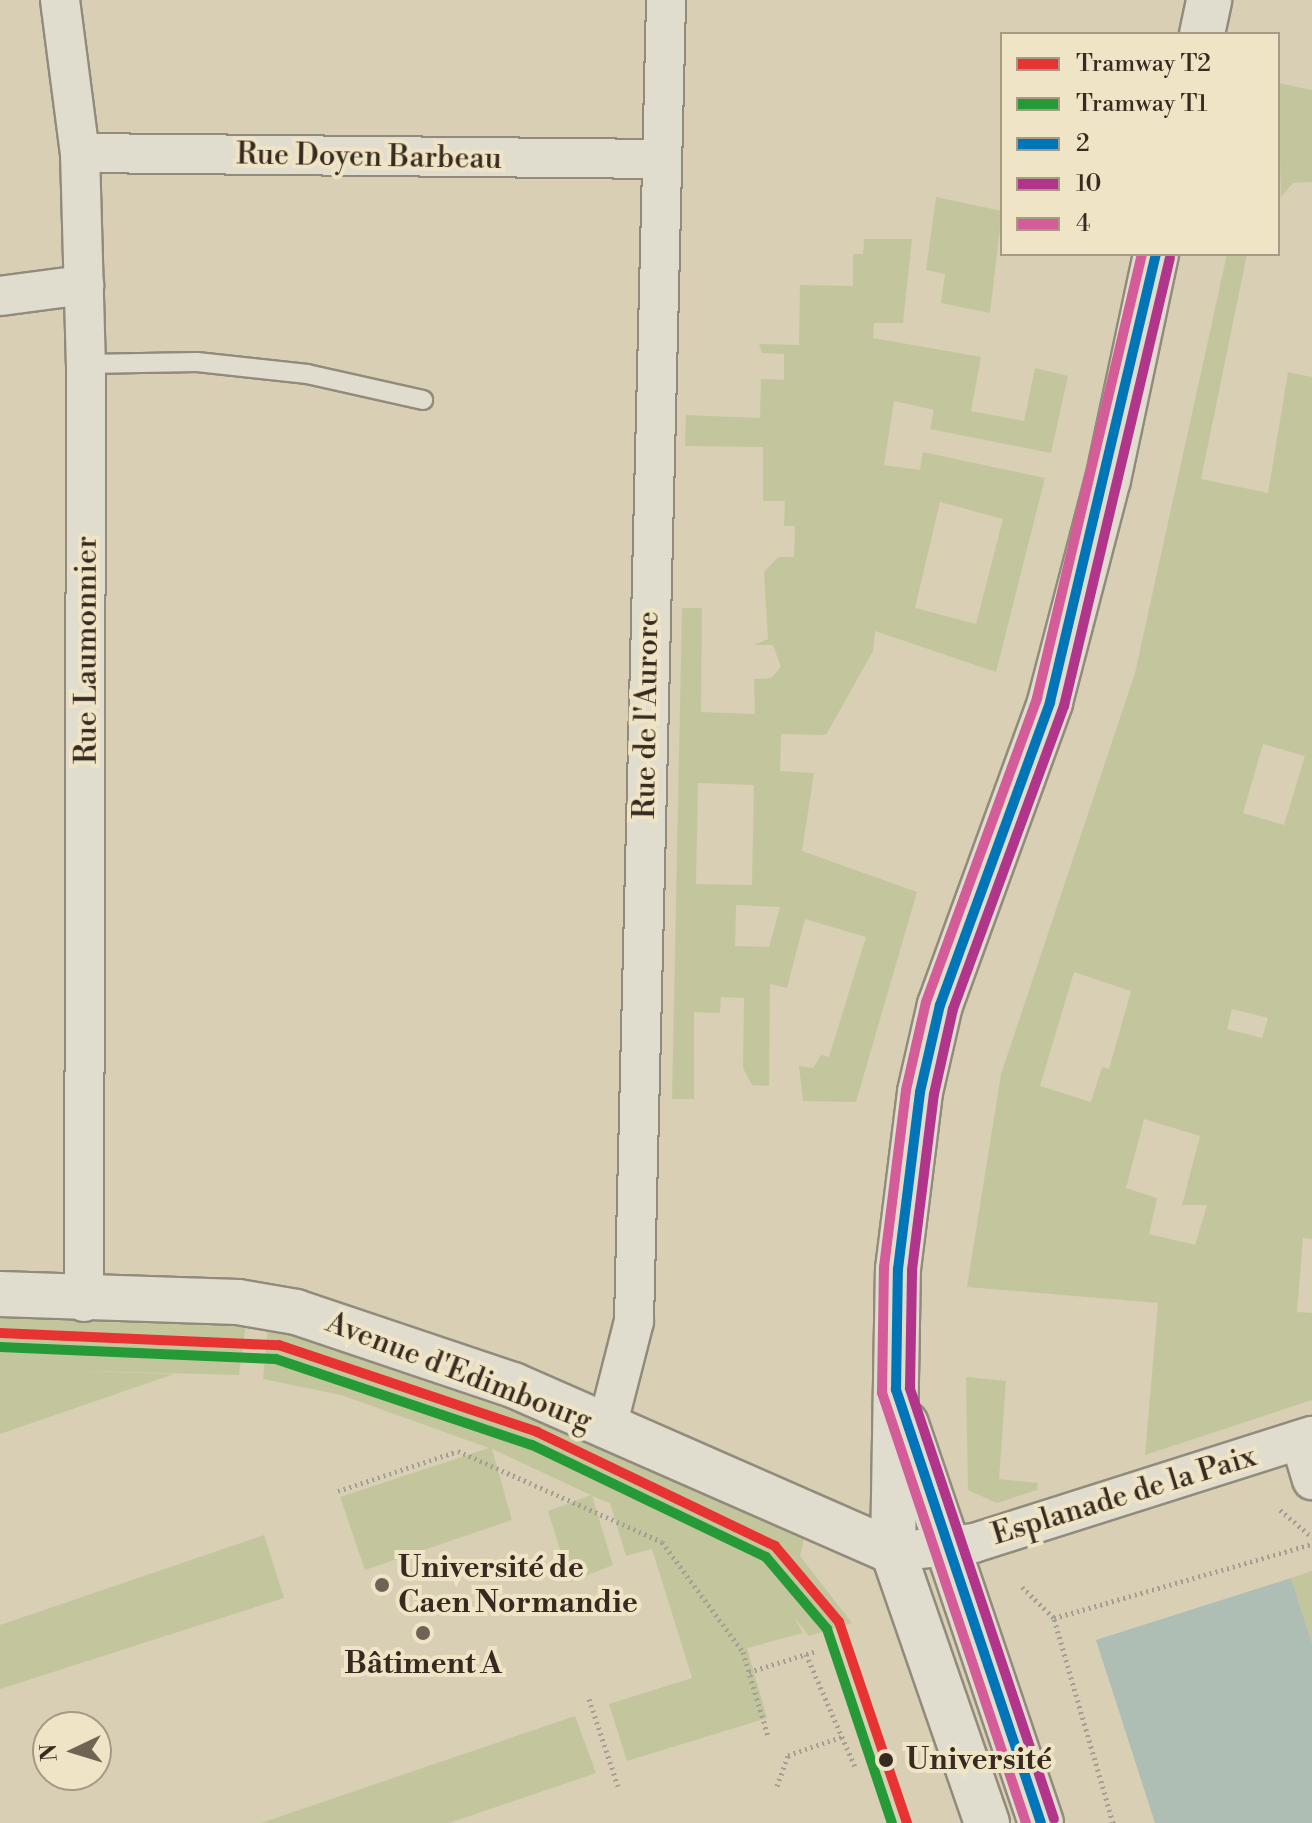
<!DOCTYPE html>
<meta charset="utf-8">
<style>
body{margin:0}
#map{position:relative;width:1312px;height:1823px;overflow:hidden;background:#d8cfb5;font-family:"Libre Bodoni",serif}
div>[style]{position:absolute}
.green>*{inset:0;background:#c3c69d}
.water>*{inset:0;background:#aebeb4}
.path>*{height:5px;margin-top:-2.5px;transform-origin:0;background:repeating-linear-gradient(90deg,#a39f94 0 2px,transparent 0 6px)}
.roads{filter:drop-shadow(2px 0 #928b7c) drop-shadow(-2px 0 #928b7c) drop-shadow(0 2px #928b7c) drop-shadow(0 -2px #928b7c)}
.lane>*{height:18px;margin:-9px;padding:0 9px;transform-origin:9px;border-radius:9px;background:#e0dcce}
.street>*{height:38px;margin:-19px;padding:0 19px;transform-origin:19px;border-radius:19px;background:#e0dcce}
.secondary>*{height:44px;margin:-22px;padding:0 22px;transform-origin:22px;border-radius:22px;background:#e0dcce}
.bus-1>*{height:10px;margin:-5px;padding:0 5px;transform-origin:5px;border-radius:5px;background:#0075b8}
.bus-2>*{height:10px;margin:-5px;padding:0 5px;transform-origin:5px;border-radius:5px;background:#b0358b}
.bus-3>*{height:10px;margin:-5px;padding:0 5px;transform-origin:5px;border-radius:5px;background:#d45c99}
.tram-1>*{height:10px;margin:-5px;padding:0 5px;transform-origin:5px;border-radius:5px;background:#e73331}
.tram-2>*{height:10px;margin:-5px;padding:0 5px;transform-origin:5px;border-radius:5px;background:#259a36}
.dots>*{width:22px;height:22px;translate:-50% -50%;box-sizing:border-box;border:4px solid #efe4c5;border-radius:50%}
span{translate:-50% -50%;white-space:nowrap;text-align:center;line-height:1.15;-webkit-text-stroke:8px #efe4c5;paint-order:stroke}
.street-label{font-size:30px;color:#372a20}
.poi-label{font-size:30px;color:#372a20;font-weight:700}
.left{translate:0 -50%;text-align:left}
.stop-label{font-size:30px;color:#372a20;font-weight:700}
.legend{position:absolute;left:1000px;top:32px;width:280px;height:224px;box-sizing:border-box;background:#efe4c5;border:2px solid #a59a83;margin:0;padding:10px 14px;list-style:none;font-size:24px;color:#372a20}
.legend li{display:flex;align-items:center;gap:16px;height:40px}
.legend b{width:40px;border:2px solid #a59a83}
.north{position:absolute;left:32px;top:1711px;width:80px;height:80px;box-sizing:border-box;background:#efe4c5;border:2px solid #a59a83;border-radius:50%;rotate:266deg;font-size:22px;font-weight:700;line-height:32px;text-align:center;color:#372a20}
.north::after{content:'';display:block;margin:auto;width:28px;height:36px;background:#6f6454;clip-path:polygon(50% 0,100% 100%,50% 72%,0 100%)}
</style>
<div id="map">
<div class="green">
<div style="clip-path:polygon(1278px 83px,1312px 90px,1312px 182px,1293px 183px,1281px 197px)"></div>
<div style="clip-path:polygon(936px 197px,1002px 211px,990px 313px,941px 303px,945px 274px,926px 270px)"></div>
<div style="clip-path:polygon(evenodd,864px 239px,912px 239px,903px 323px,874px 323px,873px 338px,981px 357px,971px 411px,1024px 421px,1035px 368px,1068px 376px,1051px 453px,930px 429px,934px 410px,894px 401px,884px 465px,920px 470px,923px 452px,1045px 478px,996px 672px,875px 631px,873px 651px,826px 735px,781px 734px,780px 771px,814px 773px,802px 851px,917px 892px,856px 1102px,803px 1101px,799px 1066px,813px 1068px,821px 1055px,829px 1057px,866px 937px,805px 919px,787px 988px,770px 984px,769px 1086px,752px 1085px,743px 1068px,744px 998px,721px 997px,720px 1013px,694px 1012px,694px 1099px,672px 1099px,682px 608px,702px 608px,701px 712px,755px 714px,754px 679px,771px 678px,781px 667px,773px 645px,754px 645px,768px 639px,764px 572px,778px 557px,794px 557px,795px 526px,784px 526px,785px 501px,763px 501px,763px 447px,685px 446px,686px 415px,760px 418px,761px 379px,784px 380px,784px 354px,762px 353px,759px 344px,799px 345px,800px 285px,853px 286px,853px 254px,863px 254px,864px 239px,940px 502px,1003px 519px,976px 624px,915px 608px,940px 502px,864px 239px,698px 783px,754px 785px,752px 885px,696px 884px,698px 783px,864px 239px,736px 905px,780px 907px,769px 947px,735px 946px,736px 905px)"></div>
<div style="clip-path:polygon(evenodd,1227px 254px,1247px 254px,1201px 479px,1268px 493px,1288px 372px,1312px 377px,1312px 1239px,1303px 1238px,1297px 1312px,1312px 1313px,1312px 1400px,1145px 1455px,1158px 1303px,967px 1287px,1001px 1074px,1135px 673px,1227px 254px,1263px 744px,1305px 756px,1284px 825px,1243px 813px,1263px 744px,1227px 254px,1074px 972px,1131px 991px,1109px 1069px,1102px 1067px,1091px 1102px,1040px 1086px,1074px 972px,1227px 254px,1232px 1009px,1268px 1018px,1262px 1038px,1227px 1029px,1232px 1009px,1227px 254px,1144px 1119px,1200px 1136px,1182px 1205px,1207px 1205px,1195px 1245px,1149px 1234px,1157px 1198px,1126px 1188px,1144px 1119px)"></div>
<div style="clip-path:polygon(0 1318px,171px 1324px,246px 1323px,239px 1375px,50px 1370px,174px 1374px,0 1434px)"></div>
<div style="clip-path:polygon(268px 1326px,523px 1415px,804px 1539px,800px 1556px,852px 1623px,809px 1636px,794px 1617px,803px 1633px,747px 1648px,767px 1718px,627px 1761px,609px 1704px,692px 1678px,652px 1549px,626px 1556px,610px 1503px,592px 1496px,613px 1565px,570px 1582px,548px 1511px,591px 1495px,492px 1449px,512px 1520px,365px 1570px,340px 1497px,489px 1448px,341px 1395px,263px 1379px)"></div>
<div style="clip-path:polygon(966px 1377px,1006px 1381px,999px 1479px,1038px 1483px,1037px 1490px,997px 1503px,968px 1490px)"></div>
<div style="clip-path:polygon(264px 1535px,284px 1598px,0 1689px,0 1625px)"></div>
<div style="clip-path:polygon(1312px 1571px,1312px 1643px,1291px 1578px)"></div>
<div style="clip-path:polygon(575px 1716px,596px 1773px,449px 1823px,261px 1823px)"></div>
</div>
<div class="water">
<div style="clip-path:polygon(1291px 1578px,1312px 1643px,1312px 1823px,1155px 1823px,1096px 1640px)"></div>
</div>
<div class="path">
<div style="left:338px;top:1491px;width:126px;rotate:-18.4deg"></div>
<div style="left:458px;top:1451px;width:223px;rotate:24deg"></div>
<div style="left:662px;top:1542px;width:137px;rotate:53.6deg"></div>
<div style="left:743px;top:1652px;width:88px;rotate:73.4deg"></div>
<div style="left:1280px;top:1510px;width:42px;rotate:40.2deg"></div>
<div style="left:1022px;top:1587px;width:45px;rotate:44.1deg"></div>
<div style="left:806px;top:1654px;width:125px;rotate:66.5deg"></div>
<div style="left:749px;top:1672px;width:70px;rotate:-17.4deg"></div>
<div style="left:589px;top:1699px;width:92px;rotate:71.6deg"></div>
<div style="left:777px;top:1786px;width:33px;rotate:-70deg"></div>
<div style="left:788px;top:1755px;width:59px;rotate:-18.7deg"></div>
<div style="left:1113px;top:1823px;width:213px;rotate:-106.1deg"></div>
<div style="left:1054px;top:1618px;width:268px;rotate:-16deg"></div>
</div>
<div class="roads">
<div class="lane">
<div style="left:86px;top:364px;width:111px;rotate:-1deg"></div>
<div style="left:197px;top:362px;width:111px;rotate:6.2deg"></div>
<div style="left:307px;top:374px;width:119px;rotate:12.6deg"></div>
</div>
<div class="street">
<div style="left:60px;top:0;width:154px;rotate:82.6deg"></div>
<div style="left:80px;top:153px;width:211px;rotate:88.4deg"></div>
<div style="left:86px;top:364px;width:938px;rotate:90.12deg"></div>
<div style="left:80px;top:153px;width:578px;rotate:0.59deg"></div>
<div style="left:0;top:296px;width:85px;rotate:-7.5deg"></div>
<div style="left:607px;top:1427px;width:109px;rotate:-75.7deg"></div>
<div style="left:634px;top:1321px;width:1321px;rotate:-88.61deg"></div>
<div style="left:1300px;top:1440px;width:42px;rotate:73.3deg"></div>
<div style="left:893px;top:1552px;width:81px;rotate:-6.3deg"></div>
<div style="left:974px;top:1543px;width:355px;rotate:-17.6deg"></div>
</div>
<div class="secondary">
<div style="left:1202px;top:34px;width:35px;rotate:-78deg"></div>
<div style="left:0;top:1294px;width:238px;rotate:1.9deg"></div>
<div style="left:238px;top:1302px;width:59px;rotate:9.8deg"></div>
<div style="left:296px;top:1312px;width:229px;rotate:18.6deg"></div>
<div style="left:513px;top:1385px;width:415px;rotate:23.7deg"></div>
<div style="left:906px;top:1424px;width:421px;rotate:71.3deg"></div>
<div style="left:987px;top:1823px;width:287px;rotate:-109.1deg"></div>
<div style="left:893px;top:1552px;width:283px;rotate:-89deg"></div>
<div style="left:898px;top:1269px;width:178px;rotate:-82.9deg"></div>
<div style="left:920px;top:1092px;width:89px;rotate:-77.1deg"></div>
<div style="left:940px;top:1005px;width:322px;rotate:-70deg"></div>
<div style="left:1050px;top:702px;width:229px;rotate:-75.4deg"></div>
<div style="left:1108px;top:480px;width:231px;rotate:-78deg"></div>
</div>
</div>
<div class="bus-1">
<div style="left:1041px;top:1823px;width:457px;rotate:-108.5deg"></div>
<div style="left:896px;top:1390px;width:121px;rotate:-89.1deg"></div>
<div style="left:898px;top:1269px;width:178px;rotate:-82.9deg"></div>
<div style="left:920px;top:1092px;width:89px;rotate:-77.1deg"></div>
<div style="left:940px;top:1005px;width:322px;rotate:-70deg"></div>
<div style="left:1050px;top:702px;width:460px;rotate:-76.7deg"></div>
</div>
<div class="bus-2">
<div style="left:1054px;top:1819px;width:454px;rotate:-108.5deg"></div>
<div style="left:910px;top:1388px;width:118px;rotate:-89deg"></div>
<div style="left:912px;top:1270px;width:177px;rotate:-82.9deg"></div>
<div style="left:934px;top:1094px;width:87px;rotate:-77.4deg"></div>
<div style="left:953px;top:1009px;width:323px;rotate:-69.9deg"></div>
<div style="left:1064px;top:706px;width:461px;rotate:-76.7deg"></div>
</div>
<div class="bus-3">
<div style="left:1026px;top:1823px;width:453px;rotate:-108.5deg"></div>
<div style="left:882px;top:1393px;width:126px;rotate:-89.1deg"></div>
<div style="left:884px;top:1267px;width:178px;rotate:-82.9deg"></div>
<div style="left:906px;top:1090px;width:90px;rotate:-77.2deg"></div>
<div style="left:926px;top:1002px;width:324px;rotate:-69.9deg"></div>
<div style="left:1037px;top:698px;width:456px;rotate:-76.7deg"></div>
</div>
<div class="tram-1">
<div style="left:0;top:1333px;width:279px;rotate:2.5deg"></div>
<div style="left:279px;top:1345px;width:272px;rotate:18.6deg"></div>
<div style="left:537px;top:1432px;width:264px;rotate:25.6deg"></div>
<div style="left:775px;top:1546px;width:99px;rotate:49.9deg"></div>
<div style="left:839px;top:1622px;width:212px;rotate:71.3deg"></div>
</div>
<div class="tram-2">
<div style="left:0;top:1347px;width:276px;rotate:2.5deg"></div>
<div style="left:276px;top:1359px;width:270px;rotate:18.6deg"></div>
<div style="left:532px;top:1445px;width:259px;rotate:25.6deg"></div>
<div style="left:766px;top:1557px;width:94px;rotate:49.7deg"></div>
<div style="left:827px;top:1629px;width:205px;rotate:71.5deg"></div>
</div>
<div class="dots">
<div style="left:382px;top:1585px;background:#6f6454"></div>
<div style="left:423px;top:1633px;background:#6f6454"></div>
<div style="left:886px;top:1760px;background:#372a20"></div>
</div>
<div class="street-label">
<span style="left:369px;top:157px;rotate:1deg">Rue Doyen Barbeau</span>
<span style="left:87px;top:650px;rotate:-90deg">Rue Laumonnier</span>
<span style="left:647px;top:715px;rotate:-89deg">Rue de l'Aurore</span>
<span style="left:459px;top:1372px;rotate:21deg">Avenue d'Edimbourg</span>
<span style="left:1124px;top:1496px;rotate:-17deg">Esplanade de la Paix</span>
</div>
<div class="poi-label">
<span class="left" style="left:398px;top:1585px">Université de<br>Caen Normandie</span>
<span style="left:423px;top:1664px">Bâtiment A</span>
</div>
<div class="stop-label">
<span class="left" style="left:906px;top:1760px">Université</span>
</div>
<ul class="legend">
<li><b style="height:10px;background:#e73331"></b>Tramway T2</li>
<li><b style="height:10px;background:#259a36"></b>Tramway T1</li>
<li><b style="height:10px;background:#0075b8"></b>2</li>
<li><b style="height:10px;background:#b0358b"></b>10</li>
<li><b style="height:10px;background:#d45c99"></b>4</li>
</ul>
<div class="north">N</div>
</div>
